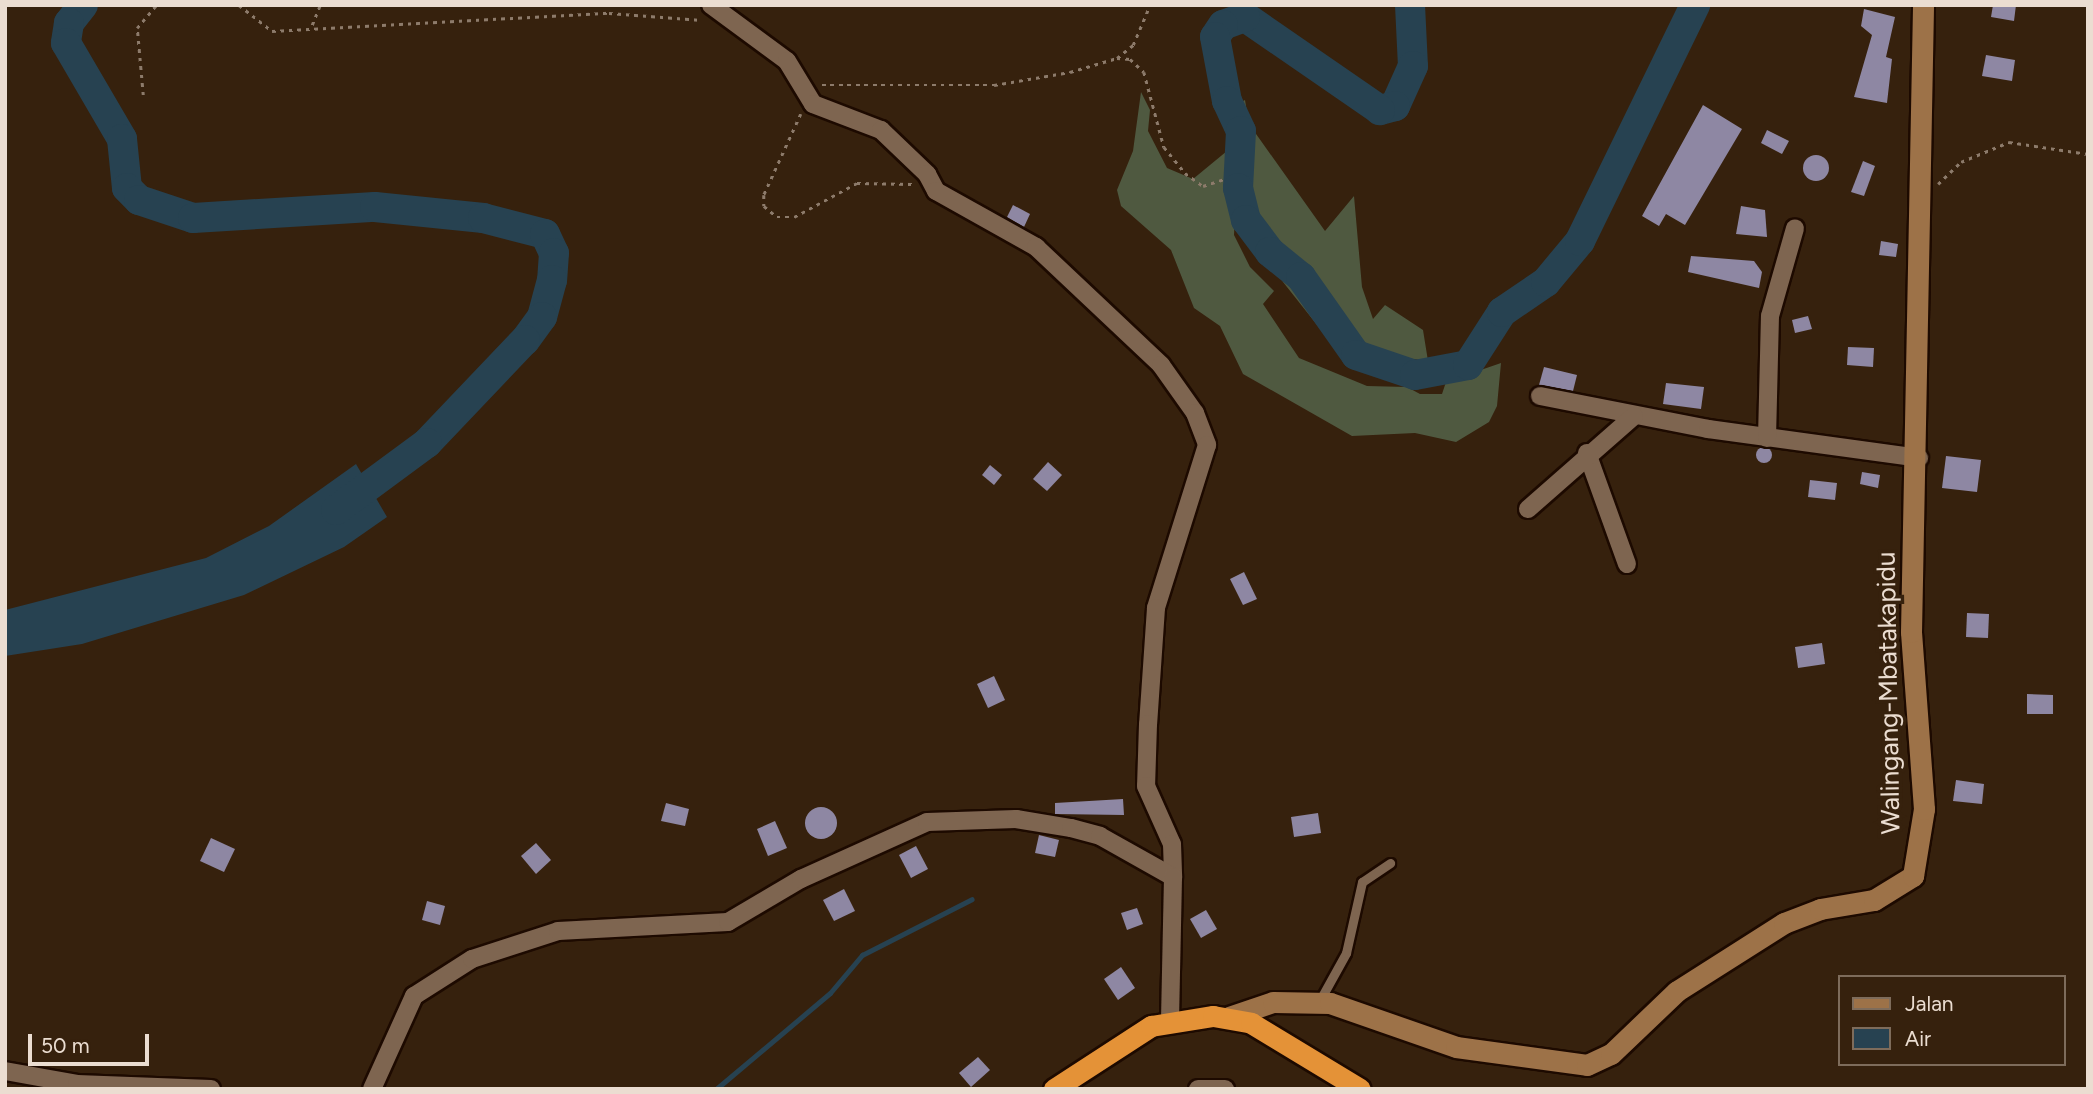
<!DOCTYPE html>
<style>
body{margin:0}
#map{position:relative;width:2093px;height:1094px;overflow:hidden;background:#36210d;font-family:Figtree,sans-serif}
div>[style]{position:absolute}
.forest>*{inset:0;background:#4f5940}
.water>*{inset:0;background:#274251}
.stream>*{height:5px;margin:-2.5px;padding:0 2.5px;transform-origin:2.5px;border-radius:2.5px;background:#274251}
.river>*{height:30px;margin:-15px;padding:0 15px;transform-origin:15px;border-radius:15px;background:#274251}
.building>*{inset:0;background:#8e87a3}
.round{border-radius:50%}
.path>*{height:2.5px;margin-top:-1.25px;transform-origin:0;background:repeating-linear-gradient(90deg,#8d7b6b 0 3.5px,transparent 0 8.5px)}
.roads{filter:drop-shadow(2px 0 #1d0a00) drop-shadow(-2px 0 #1d0a00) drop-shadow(0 2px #1d0a00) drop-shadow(0 -2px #1d0a00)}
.lane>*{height:9px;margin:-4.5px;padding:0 4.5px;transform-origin:4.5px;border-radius:4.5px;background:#7e6550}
.street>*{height:18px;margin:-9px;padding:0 9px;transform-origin:9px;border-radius:9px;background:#7e6550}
.secondary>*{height:21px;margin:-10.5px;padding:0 10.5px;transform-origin:10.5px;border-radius:10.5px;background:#9d7248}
.highway>*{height:21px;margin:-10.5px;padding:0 10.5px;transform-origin:10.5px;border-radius:10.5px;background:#e49237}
span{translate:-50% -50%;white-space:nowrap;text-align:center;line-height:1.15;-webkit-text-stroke:7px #36210d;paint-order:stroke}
.street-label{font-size:26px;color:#ebddd1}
.frame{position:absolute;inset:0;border:7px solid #ebddd1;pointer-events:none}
.legend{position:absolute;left:1838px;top:975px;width:228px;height:91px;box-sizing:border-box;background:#36210d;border:2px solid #7e6c5b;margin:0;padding:9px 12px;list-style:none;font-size:21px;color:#ebddd1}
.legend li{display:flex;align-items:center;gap:14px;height:35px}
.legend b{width:35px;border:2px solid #7e6c5b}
.scale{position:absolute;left:28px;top:1034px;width:121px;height:32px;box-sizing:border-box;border:4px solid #ebddd1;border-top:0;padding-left:9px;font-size:21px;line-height:24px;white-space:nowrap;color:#ebddd1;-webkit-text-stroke:5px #36210d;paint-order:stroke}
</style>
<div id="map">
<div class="forest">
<div style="clip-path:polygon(1141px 92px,1150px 110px,1148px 131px,1167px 168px,1193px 179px,1227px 151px,1237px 176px,1234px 235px,1250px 267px,1274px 291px,1263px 304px,1299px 358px,1367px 386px,1407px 387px,1420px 394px,1442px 394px,1446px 382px,1501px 363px,1497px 406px,1489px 422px,1456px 442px,1415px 433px,1352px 436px,1243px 374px,1220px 326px,1194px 308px,1171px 250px,1121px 206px,1117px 190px,1133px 151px)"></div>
<div style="clip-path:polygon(1245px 100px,1249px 124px,1325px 231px,1354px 196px,1362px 287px,1373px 319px,1385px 305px,1423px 330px,1428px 361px,1361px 352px,1329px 340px,1283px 282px,1266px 248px,1237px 133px,1238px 104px)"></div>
</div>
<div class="water">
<div style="clip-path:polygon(356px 464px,387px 517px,344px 547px,244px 595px,82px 644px,5px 656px,5px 610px,206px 558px,269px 526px)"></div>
</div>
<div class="stream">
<div style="left:716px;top:1089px;width:149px;rotate:-40.1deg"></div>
<div style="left:830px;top:993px;width:50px;rotate:-49.9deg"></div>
<div style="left:862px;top:955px;width:123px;rotate:-27deg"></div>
</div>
<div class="river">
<div style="left:83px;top:5px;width:23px;rotate:128deg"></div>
<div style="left:69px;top:23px;width:20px;rotate:99deg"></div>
<div style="left:66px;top:43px;width:111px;rotate:59.7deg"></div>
<div style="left:122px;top:139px;width:49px;rotate:84.2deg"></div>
<div style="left:127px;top:188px;width:17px;rotate:45deg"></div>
<div style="left:139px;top:200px;width:57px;rotate:18.4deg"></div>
<div style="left:193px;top:218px;width:182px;rotate:-3.5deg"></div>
<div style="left:375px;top:207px;width:109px;rotate:5.8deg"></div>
<div style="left:483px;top:218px;width:64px;rotate:14.5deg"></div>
<div style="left:545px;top:234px;width:21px;rotate:65deg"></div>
<div style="left:554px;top:253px;width:27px;rotate:94deg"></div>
<div style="left:552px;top:280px;width:38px;rotate:105deg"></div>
<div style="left:542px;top:317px;width:29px;rotate:126deg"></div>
<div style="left:525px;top:340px;width:142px;rotate:133.6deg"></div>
<div style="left:427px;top:443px;width:113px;rotate:143.6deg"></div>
<div style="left:1410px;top:5px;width:61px;rotate:87.2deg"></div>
<div style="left:1413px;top:66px;width:44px;rotate:114.2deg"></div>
<div style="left:1395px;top:106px;width:16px;rotate:165deg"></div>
<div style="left:1380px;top:110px;width:164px;rotate:-145.4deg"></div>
<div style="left:1245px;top:17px;width:23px;rotate:160deg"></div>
<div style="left:1223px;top:25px;width:14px;rotate:124deg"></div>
<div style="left:1215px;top:37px;width:65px;rotate:79.4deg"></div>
<div style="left:1227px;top:101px;width:33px;rotate:65deg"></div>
<div style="left:1241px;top:131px;width:57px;rotate:93deg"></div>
<div style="left:1238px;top:188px;width:33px;rotate:76deg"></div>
<div style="left:1246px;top:220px;width:40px;rotate:53deg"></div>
<div style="left:1270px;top:252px;width:40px;rotate:39deg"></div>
<div style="left:1301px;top:277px;width:95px;rotate:54.8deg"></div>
<div style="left:1356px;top:355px;width:62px;rotate:18.7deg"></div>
<div style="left:1415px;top:375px;width:54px;rotate:-10.7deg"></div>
<div style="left:1468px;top:365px;width:63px;rotate:-57.3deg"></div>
<div style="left:1502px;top:312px;width:53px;rotate:-34.3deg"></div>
<div style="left:1546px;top:282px;width:53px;rotate:-50.3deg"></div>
<div style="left:1580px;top:241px;width:263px;rotate:-64deg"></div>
</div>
<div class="building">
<div style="clip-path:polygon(1993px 5px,2016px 5px,2014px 21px,1991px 17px)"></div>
<div style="clip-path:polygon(1864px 9px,1895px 17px,1886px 57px,1892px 59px,1887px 103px,1854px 97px,1872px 35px,1861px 26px)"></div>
<div style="clip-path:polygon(1986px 55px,2015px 60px,2012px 81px,1982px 76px)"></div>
<div style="clip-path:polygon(1703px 105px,1742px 129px,1685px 225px,1666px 214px,1659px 226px,1642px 216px)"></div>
<div style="clip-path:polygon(1767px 130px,1789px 141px,1782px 154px,1761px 143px)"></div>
<div class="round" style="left:1803px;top:155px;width:26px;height:26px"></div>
<div style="clip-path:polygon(1863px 161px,1875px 166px,1864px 196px,1851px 192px)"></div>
<div style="clip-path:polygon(1013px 205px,1030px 214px,1024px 227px,1007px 217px)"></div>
<div style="clip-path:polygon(1741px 206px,1765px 210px,1767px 237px,1736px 234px)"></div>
<div style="clip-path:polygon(1881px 241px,1898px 244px,1896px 257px,1879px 255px)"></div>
<div style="clip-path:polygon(1691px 256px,1754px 261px,1762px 272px,1759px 288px,1688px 272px)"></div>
<div style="clip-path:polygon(1808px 316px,1812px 329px,1795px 333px,1792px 320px)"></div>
<div style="clip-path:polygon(1848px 347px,1874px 348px,1873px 367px,1847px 365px)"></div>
<div style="clip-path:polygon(1544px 367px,1577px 375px,1573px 391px,1539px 385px)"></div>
<div style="clip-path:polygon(1666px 383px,1704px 387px,1701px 409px,1663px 404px)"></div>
<div class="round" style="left:1756px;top:447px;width:16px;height:16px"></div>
<div style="clip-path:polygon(1946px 456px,1981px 460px,1977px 492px,1942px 488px)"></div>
<div style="clip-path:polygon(1048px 462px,1062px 475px,1047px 491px,1033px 479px)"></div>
<div style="clip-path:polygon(990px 465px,1002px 475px,994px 485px,982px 475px)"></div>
<div style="clip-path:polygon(1862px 472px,1880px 475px,1878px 488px,1860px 484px)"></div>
<div style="clip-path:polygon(1810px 480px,1837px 483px,1835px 500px,1808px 497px)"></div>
<div style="clip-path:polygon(1244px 572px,1257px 599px,1243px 605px,1230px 579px)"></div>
<div style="clip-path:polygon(1967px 613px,1989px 614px,1988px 638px,1966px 637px)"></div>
<div style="clip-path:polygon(1822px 643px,1825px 664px,1798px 668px,1795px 647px)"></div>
<div style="clip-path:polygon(994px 676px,1005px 700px,988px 708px,977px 684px)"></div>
<div style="clip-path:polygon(2027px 694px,2053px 695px,2053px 714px,2027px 714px)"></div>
<div style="clip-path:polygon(1956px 780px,1984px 784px,1982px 804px,1953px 801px)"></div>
<div style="clip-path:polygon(1123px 799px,1124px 815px,1055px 814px,1055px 803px)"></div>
<div style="clip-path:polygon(666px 803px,689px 809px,685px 826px,661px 821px)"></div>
<div class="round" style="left:805px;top:807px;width:32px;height:32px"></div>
<div style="clip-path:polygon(1318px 813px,1321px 833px,1294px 837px,1291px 817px)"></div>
<div style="clip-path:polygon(775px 821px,787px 848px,768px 856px,757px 829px)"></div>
<div style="clip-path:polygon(1039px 835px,1059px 840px,1055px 857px,1035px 853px)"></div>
<div style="clip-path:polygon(211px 838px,235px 849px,224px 872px,200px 861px)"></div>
<div style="clip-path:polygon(536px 843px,551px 860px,536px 874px,521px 856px)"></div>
<div style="clip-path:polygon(916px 846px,928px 869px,911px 878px,899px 855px)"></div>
<div style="clip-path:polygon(844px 889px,855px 911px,834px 921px,823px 900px)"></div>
<div style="clip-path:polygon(427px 901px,445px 906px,440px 925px,422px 920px)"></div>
<div style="clip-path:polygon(1137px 908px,1143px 924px,1127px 930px,1121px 913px)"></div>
<div style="clip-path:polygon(1206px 910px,1217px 929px,1201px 938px,1190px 919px)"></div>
<div style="clip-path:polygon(1121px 967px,1135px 988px,1118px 1000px,1104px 979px)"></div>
<div style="clip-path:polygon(978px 1057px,990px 1070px,971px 1087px,959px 1073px)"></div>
</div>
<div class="path">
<div style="left:239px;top:5px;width:42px;rotate:38.2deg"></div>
<div style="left:272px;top:31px;width:337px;rotate:-3.1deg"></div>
<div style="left:609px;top:13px;width:93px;rotate:4.3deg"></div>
<div style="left:312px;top:25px;width:22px;rotate:-68deg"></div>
<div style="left:1117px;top:58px;width:13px;rotate:4deg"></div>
<div style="left:1130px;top:59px;width:19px;rotate:43deg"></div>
<div style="left:1144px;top:72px;width:78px;rotate:75.1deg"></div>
<div style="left:1164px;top:147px;width:33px;rotate:51deg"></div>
<div style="left:1185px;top:173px;width:22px;rotate:36deg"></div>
<div style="left:1203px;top:186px;width:22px;rotate:-18deg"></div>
<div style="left:822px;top:85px;width:172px"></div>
<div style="left:994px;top:85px;width:77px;rotate:-9.7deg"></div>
<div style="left:1070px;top:72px;width:49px;rotate:-16.6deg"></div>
<div style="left:1117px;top:58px;width:21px;rotate:-39deg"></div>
<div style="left:1133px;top:45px;width:43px;rotate:-67deg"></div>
<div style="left:143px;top:95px;width:67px;rotate:-95.1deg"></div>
<div style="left:137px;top:28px;width:30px;rotate:-50deg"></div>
<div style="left:801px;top:114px;width:89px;rotate:114.6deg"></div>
<div style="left:764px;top:195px;width:11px;rotate:90deg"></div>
<div style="left:764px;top:206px;width:17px;rotate:40deg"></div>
<div style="left:777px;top:217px;width:17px"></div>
<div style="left:794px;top:217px;width:72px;rotate:-28.4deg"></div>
<div style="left:857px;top:183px;width:55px;rotate:1deg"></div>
<div style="left:1938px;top:184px;width:32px;rotate:-44deg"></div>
<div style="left:1961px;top:162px;width:52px;rotate:-22.6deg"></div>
<div style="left:2009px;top:142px;width:80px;rotate:8.6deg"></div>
</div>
<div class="roads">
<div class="lane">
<div style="left:1320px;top:1000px;width:54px;rotate:-61deg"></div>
<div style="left:1346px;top:953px;width:73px;rotate:-77.3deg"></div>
<div style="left:1362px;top:882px;width:34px;rotate:-34deg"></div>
</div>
<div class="street">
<div style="left:711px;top:5px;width:94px;rotate:36.4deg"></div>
<div style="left:787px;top:61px;width:50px;rotate:58.8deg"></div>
<div style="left:813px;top:104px;width:73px;rotate:20.9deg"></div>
<div style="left:881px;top:130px;width:64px;rotate:43.7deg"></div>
<div style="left:927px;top:174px;width:19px;rotate:62deg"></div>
<div style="left:936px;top:191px;width:115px;rotate:29.2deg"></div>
<div style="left:1036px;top:247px;width:172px;rotate:43.3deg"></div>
<div style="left:1161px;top:365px;width:59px;rotate:54.7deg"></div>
<div style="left:1195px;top:413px;width:34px;rotate:69deg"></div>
<div style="left:1207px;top:445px;width:171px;rotate:107.4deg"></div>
<div style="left:1156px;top:608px;width:116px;rotate:93.9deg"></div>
<div style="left:1148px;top:724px;width:62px;rotate:91.8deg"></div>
<div style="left:1146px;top:786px;width:64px;rotate:65.9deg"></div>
<div style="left:1172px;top:844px;width:33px;rotate:88deg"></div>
<div style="left:1540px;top:396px;width:171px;rotate:11.1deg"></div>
<div style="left:1708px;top:429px;width:213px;rotate:7.8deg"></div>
<div style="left:1767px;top:438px;width:122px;rotate:-88.6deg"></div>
<div style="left:1770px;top:316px;width:91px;rotate:-74.1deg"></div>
<div style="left:1587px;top:453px;width:118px;rotate:70.2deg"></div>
<div style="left:1528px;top:509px;width:141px;rotate:-41.3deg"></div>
<div style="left:5px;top:1071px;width:73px;rotate:10.2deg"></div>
<div style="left:77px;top:1084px;width:134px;rotate:2.1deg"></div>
<div style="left:372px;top:1089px;width:102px;rotate:-65.7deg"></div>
<div style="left:414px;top:996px;width:69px;rotate:-32.5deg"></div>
<div style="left:472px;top:959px;width:90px;rotate:-18deg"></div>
<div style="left:558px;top:931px;width:170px;rotate:-3deg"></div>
<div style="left:728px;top:922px;width:85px;rotate:-30.5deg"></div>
<div style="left:801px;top:879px;width:138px;rotate:-24.3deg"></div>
<div style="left:927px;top:822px;width:89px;rotate:-1.9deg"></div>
<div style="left:1016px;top:819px;width:56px;rotate:9.3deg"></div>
<div style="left:1071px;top:828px;width:30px;rotate:15deg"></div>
<div style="left:1100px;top:836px;width:84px;rotate:29.3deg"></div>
<div style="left:1173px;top:877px;width:143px;rotate:91.2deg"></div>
<div style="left:1198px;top:1089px;width:27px"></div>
</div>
<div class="secondary">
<div style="left:1229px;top:1017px;width:46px;rotate:-18.8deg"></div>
<div style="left:1273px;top:1002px;width:57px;rotate:1deg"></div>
<div style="left:1330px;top:1003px;width:133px;rotate:19.2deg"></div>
<div style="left:1456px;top:1047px;width:132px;rotate:7.8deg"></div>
<div style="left:1587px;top:1065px;width:26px;rotate:-25deg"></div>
<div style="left:1611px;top:1054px;width:91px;rotate:-43.7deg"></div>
<div style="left:1677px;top:991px;width:127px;rotate:-32.4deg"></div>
<div style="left:1784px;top:923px;width:39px;rotate:-21deg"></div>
<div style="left:1820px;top:909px;width:55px;rotate:-9.5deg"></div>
<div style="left:1874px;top:900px;width:46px;rotate:-31.6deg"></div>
<div style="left:1913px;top:876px;width:68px;rotate:-80.7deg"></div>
<div style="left:1924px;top:809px;width:177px;rotate:-94.2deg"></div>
<div style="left:1911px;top:632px;width:627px;rotate:-88.9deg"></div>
</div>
<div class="highway">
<div style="left:1054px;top:1089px;width:116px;rotate:-33deg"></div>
<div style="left:1151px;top:1026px;width:63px;rotate:-9.2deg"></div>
<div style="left:1213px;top:1016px;width:39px;rotate:10deg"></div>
<div style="left:1251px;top:1023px;width:127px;rotate:31.2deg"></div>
</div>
</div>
<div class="street-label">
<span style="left:1889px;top:693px;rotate:-91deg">Walingang-Mbatakapidu</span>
</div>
<div class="frame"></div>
<ul class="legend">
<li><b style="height:9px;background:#9d7248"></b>Jalan</li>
<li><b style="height:19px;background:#274251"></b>Air</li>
</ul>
<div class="scale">50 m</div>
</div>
